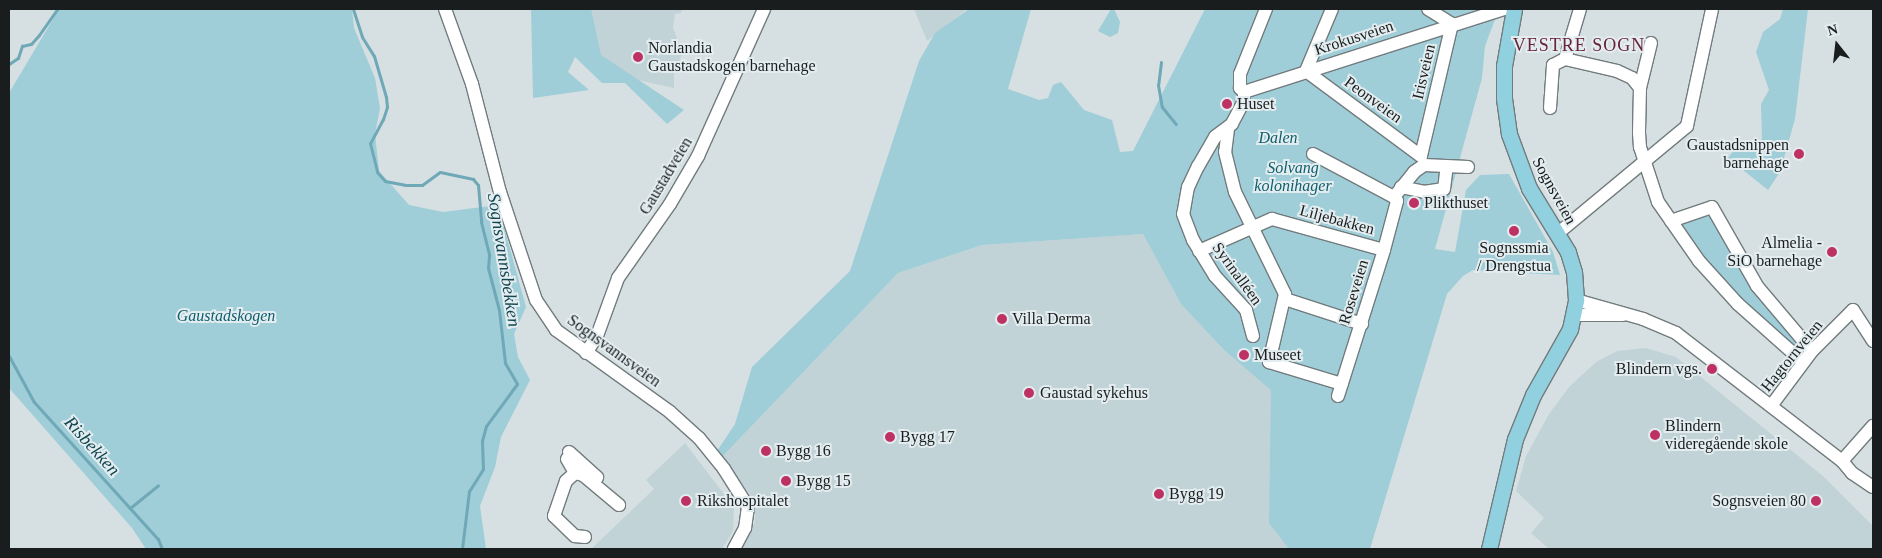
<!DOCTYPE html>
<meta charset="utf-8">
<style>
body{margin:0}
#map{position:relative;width:1882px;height:558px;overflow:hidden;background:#d6e0e2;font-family:Georgia,serif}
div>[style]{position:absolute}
.built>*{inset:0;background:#c1d3d7}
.green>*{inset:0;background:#9fcdd8}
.stream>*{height:3px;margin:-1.5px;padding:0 1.5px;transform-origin:1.5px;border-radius:1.5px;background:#6fa8b6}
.roads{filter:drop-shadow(1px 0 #727b7d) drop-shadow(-1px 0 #727b7d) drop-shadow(0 1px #727b7d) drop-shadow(0 -1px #727b7d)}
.minor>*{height:12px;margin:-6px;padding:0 6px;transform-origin:6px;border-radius:6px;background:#fff}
.major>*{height:15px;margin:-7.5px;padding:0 7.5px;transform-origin:7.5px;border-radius:7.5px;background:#91d1df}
.dots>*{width:14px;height:14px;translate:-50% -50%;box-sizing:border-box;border:2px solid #e3edf0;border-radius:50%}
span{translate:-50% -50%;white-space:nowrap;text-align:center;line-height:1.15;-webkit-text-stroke:4px #e3edf0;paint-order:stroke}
.street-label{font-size:16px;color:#1a1d1e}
.poi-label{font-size:16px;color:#1a1d1e}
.left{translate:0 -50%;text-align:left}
.right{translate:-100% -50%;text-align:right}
.park-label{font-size:16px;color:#0d5e6d;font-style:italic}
.neighbourhood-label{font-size:18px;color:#682338;letter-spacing:1px}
.water-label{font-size:18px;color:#124650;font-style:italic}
.frame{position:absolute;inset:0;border:10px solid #1a1d1e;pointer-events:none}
.north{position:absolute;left:1812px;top:20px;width:50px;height:50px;-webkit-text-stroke:4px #e3edf0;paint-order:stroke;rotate:344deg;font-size:14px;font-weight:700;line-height:20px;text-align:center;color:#1a1d1e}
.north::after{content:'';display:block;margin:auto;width:18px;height:22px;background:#1a1d1e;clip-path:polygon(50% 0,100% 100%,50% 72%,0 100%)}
</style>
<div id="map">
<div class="built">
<div style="clip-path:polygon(584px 9px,682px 9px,681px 13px,675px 14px,673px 27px,679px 45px,686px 43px,674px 74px,674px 88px,602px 72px)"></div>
<div style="clip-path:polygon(914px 9px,967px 9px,927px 41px)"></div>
<div style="clip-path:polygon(1143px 234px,1181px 304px,1224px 350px,1279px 395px,1277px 531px,1289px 549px,740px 549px,755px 522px,755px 501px,722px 457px,898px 273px,982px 245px)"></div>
<div style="clip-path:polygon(1646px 348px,1676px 357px,1823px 476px,1873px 526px,1873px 549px,1549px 549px,1531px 533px,1544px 518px,1516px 491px,1526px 456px,1549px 414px,1569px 387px,1596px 362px,1617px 351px)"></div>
<div style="clip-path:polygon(685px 443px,734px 507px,733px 531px,722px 549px,591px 549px,654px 489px,646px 480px)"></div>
</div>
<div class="green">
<div style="clip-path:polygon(59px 9px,352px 9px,354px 28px,375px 78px,380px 108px,375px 134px,379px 171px,409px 205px,443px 212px,498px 205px,526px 307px,514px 334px,518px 357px,530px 380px,501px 437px,495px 467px,480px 506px,486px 549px,146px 549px,132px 528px,9px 388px,9px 93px)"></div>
<div style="clip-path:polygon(531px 9px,591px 9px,601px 55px,684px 110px,667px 124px,625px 83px,602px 83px,575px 57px,568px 72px,589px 90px,533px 98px)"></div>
<div style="clip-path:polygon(969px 9px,1031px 9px,1008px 89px,1039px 100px,1048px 98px,1053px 85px,1061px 82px,1084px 110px,1112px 120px,1120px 152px,1133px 151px,1205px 9px,1499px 9px,1485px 46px,1482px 78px,1435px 249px,1455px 252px,1466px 190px,1480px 175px,1509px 174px,1553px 252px,1560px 275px,1473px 270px,1463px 276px,1447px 294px,1370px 549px,1289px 549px,1269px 523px,1271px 390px,1224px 350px,1181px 304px,1143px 234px,982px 245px,898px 273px,722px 457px,717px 451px,735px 424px,752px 367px,850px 271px,919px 61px,935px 33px)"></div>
<div style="clip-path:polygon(1111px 9px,1114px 9px,1120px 22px,1118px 33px,1110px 37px,1098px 31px)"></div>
<div style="clip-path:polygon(1783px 9px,1808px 9px,1795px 119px,1780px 172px,1768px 190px,1728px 158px,1734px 150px,1755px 146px,1762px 139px,1761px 104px,1769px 90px,1756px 52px,1763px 32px,1780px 19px)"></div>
<div style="clip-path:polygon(1712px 207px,1739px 259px,1812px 351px,1803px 362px,1738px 304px,1671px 221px)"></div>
</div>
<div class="stream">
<div style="left:353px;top:9px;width:29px;rotate:72deg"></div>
<div style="left:362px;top:37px;width:22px;rotate:58deg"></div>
<div style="left:374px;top:56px;width:43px;rotate:73.7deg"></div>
<div style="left:386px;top:97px;width:10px;rotate:84deg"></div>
<div style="left:387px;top:107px;width:13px;rotate:108deg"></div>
<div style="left:383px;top:119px;width:27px;rotate:118deg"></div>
<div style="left:370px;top:143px;width:30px;rotate:76deg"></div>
<div style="left:377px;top:172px;width:12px;rotate:48deg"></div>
<div style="left:385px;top:181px;width:20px;rotate:11deg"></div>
<div style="left:405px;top:185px;width:17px"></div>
<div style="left:422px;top:185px;width:22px;rotate:-36deg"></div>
<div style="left:440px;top:172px;width:34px;rotate:12deg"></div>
<div style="left:473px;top:179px;width:8px;rotate:50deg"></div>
<div style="left:478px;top:185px;width:37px;rotate:85deg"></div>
<div style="left:481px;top:222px;width:34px;rotate:76deg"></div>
<div style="left:489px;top:255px;width:13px;rotate:94deg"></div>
<div style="left:488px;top:268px;width:43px;rotate:75.3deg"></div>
<div style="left:499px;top:310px;width:53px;rotate:83.5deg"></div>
<div style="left:505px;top:363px;width:24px;rotate:60deg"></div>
<div style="left:517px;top:384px;width:52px;rotate:126.4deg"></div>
<div style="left:486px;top:426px;width:16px;rotate:105deg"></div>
<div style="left:482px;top:441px;width:28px;rotate:88deg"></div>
<div style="left:483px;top:469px;width:26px;rotate:122deg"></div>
<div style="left:469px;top:491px;width:58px;rotate:96.9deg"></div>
<div style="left:1161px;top:62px;width:23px;rotate:97deg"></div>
<div style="left:1158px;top:85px;width:22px;rotate:80deg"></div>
<div style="left:1162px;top:107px;width:22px;rotate:51deg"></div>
<div style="left:9px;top:64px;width:11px;rotate:-34deg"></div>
<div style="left:18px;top:58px;width:13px;rotate:-72deg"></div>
<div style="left:22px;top:46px;width:9px;rotate:-13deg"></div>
<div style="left:31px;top:44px;width:12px;rotate:-48deg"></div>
<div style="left:39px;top:35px;width:32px;rotate:-55deg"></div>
<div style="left:9px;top:356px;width:52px;rotate:61.5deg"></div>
<div style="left:34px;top:402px;width:185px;rotate:47.9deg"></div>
<div style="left:158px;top:539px;width:11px;rotate:68deg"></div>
<div style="left:130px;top:508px;width:36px;rotate:-39deg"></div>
</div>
<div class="roads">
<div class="minor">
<div style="left:445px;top:9px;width:80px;rotate:70.2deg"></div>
<div style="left:472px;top:84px;width:112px;rotate:75.5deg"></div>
<div style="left:500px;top:192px;width:114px;rotate:71.6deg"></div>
<div style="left:536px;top:300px;width:36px;rotate:56deg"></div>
<div style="left:556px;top:330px;width:140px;rotate:35.7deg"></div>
<div style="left:670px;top:412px;width:39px;rotate:42deg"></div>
<div style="left:699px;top:438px;width:40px;rotate:51deg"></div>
<div style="left:724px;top:469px;width:45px;rotate:57.7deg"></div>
<div style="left:748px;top:507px;width:21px;rotate:98deg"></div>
<div style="left:745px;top:528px;width:24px;rotate:118deg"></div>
<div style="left:1332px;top:9px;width:67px;rotate:112.8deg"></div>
<div style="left:1306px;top:71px;width:143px;rotate:36.5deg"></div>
<div style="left:1651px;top:43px;width:46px;rotate:103.7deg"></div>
<div style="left:1640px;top:88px;width:45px;rotate:91.3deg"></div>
<div style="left:1639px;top:133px;width:14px;rotate:86deg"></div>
<div style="left:1640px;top:147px;width:58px;rotate:71.9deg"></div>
<div style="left:1658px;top:202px;width:72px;rotate:55.2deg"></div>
<div style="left:1699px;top:261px;width:58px;rotate:47.8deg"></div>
<div style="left:1738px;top:304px;width:87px;rotate:41.7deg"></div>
<div style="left:1565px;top:59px;width:53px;rotate:13deg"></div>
<div style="left:1617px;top:71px;width:17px;rotate:25deg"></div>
<div style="left:1632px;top:78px;width:13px;rotate:51deg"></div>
<div style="left:1244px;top:92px;width:9px;rotate:90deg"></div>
<div style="left:1244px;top:101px;width:26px;rotate:118deg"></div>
<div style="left:1232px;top:124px;width:21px;rotate:143deg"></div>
<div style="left:1215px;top:137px;width:34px;rotate:120deg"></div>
<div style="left:1198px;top:166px;width:23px;rotate:115deg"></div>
<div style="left:1188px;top:187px;width:27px;rotate:100deg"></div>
<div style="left:1183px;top:214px;width:28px;rotate:69deg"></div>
<div style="left:1193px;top:240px;width:42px;rotate:58.6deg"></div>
<div style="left:1215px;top:276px;width:46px;rotate:47.6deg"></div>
<div style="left:1246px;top:310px;width:27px;rotate:75deg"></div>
<div style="left:1244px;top:92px;width:273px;rotate:-17.7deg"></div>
<div style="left:1244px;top:92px;width:6px;rotate:-135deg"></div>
<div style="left:1240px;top:88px;width:14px;rotate:-90deg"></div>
<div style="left:1240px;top:74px;width:70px;rotate:-68.2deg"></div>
<div style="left:1550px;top:108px;width:43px;rotate:-86deg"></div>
<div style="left:1553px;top:65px;width:13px;rotate:-27deg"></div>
<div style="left:1565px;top:59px;width:52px;rotate:-73.3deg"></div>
<div style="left:1228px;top:129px;width:23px;rotate:97deg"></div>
<div style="left:1225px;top:152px;width:41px;rotate:76deg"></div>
<div style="left:1235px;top:192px;width:114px;rotate:63.9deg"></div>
<div style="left:1285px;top:294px;width:70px;rotate:103.2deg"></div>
<div style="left:1269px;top:362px;width:76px;rotate:16.8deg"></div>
<div style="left:1313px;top:154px;width:92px;rotate:28deg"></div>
<div style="left:1421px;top:156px;width:136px;rotate:-76.8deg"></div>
<div style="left:1452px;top:24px;width:28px;rotate:-148deg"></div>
<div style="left:1401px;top:187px;width:24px;rotate:12deg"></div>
<div style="left:1424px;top:192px;width:20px;rotate:-9deg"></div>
<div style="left:1444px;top:189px;width:23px;rotate:-83deg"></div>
<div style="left:1394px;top:197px;width:32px;rotate:-51deg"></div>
<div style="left:1414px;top:172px;width:12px;rotate:-35deg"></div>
<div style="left:1424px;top:165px;width:44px;rotate:2.6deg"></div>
<div style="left:1671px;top:221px;width:43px;rotate:-18.9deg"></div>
<div style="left:1712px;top:207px;width:91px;rotate:60.3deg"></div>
<div style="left:1757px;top:286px;width:85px;rotate:49.8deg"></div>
<div style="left:1557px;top:234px;width:169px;rotate:-39.7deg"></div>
<div style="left:1687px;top:126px;width:120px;rotate:-77.9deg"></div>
<div style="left:1199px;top:251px;width:80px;rotate:-23.7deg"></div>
<div style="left:1272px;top:219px;width:116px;rotate:15.5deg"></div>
<div style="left:1285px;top:299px;width:81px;rotate:18deg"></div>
<div style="left:1576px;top:300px;width:70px;rotate:15.8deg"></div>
<div style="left:1643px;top:319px;width:36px;rotate:23deg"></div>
<div style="left:1676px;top:333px;width:210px;rotate:37.6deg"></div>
<div style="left:1842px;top:461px;width:16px;rotate:50deg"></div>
<div style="left:1852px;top:473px;width:25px;rotate:34deg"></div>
<div style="left:1574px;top:315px;width:49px"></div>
<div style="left:586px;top:353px;width:20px;rotate:-57deg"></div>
<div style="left:597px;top:336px;width:62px;rotate:-70.1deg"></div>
<div style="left:618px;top:278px;width:90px;rotate:-54.9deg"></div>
<div style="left:670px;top:204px;width:56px;rotate:-59.7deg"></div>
<div style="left:698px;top:156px;width:161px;rotate:-65.8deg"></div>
<div style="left:1338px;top:396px;width:153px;rotate:-72.5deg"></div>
<div style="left:1384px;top:250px;width:51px;rotate:-75.1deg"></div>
<div style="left:1397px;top:201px;width:5px;rotate:-127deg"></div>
<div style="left:1771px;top:406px;width:69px;rotate:-53.3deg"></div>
<div style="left:1812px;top:351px;width:58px;rotate:-45deg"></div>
<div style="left:1853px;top:310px;width:37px;rotate:57deg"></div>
<div style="left:569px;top:452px;width:38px;rotate:42deg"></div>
<div style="left:567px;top:459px;width:16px;rotate:60deg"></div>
<div style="left:575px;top:473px;width:8px;rotate:14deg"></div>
<div style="left:583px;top:475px;width:47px;rotate:39.8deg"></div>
<div style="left:1842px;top:461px;width:47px;rotate:-48.5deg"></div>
<div style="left:575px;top:473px;width:12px;rotate:138deg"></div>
<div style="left:566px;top:481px;width:37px;rotate:109deg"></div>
<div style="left:554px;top:516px;width:29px;rotate:44deg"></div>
<div style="left:575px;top:536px;width:10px;rotate:6deg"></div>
</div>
<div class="major">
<div style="left:1489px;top:549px;width:113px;rotate:-76.7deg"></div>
<div style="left:1515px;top:439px;width:48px;rotate:-67.8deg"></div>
<div style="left:1533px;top:395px;width:76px;rotate:-60.7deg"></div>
<div style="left:1570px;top:329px;width:30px;rotate:-78deg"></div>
<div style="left:1576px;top:300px;width:28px;rotate:-94deg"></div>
<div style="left:1574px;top:272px;width:21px;rotate:-107deg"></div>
<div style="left:1568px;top:252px;width:75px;rotate:-121.4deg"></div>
<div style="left:1529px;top:188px;width:58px;rotate:-110.3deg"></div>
<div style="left:1509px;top:134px;width:36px;rotate:-98deg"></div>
<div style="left:1504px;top:98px;width:32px;rotate:-90deg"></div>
<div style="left:1504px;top:66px;width:58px;rotate:-80deg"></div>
</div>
</div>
<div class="dots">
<div style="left:638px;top:57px;background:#be3163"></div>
<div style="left:1227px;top:104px;background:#be3163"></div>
<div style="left:1799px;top:154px;background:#be3163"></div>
<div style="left:1414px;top:203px;background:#be3163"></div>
<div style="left:1514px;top:231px;background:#be3163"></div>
<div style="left:1832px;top:252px;background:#be3163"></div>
<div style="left:1002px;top:319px;background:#be3163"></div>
<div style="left:1244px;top:355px;background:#be3163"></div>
<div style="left:1712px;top:369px;background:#be3163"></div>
<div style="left:1029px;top:393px;background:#be3163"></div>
<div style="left:1655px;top:435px;background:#be3163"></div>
<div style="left:890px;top:437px;background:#be3163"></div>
<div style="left:766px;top:451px;background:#be3163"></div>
<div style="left:786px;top:481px;background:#be3163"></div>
<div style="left:1159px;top:494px;background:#be3163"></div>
<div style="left:686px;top:501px;background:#be3163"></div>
<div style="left:1816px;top:501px;background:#be3163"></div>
</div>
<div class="street-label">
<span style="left:1354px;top:38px;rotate:-18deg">Krokusveien</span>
<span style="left:1424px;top:72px;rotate:-77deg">Irisveien</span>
<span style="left:1373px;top:100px;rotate:36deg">Peonveien</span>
<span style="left:666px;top:176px;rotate:-59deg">Gaustadveien</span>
<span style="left:1554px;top:191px;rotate:61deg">Sognsveien</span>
<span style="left:1337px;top:220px;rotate:15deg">Liljebakken</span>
<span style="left:1237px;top:274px;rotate:54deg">Syrinalléen</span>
<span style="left:1354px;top:292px;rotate:-73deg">Roseveien</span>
<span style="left:614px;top:351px;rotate:36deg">Sognsvannsveien</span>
<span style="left:1792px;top:356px;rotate:-51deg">Hagtornveien</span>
</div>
<div class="poi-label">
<span class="left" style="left:648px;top:57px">Norlandia<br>Gaustadskogen barnehage</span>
<span class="left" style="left:1237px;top:104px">Huset</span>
<span class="right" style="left:1789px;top:154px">Gaustadsnippen<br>barnehage</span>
<span class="left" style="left:1424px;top:203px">Plikthuset</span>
<span class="right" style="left:1822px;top:252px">Almelia -<br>SiO barnehage</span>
<span style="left:1514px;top:257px">Sognssmia<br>/ Drengstua</span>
<span class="left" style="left:1012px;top:319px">Villa Derma</span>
<span class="left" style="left:1254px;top:355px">Museet</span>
<span class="right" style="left:1702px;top:369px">Blindern vgs.</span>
<span class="left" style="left:1040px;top:393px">Gaustad sykehus</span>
<span class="left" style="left:1665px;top:435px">Blindern<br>videregående skole</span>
<span class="left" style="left:900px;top:437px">Bygg 17</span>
<span class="left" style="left:776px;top:451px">Bygg 16</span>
<span class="left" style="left:796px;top:481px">Bygg 15</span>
<span class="left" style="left:1169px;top:494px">Bygg 19</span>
<span class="left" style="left:697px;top:501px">Rikshospitalet</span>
<span class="right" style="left:1806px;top:501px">Sognsveien 80</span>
</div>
<div class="park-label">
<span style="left:1278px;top:138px">Dalen</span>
<span style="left:1293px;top:177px">Solvang<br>kolonihager</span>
<span style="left:226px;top:316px">Gaustadskogen</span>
</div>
<div class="neighbourhood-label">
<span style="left:1579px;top:45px">VESTRE SOGN</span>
</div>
<div class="water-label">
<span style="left:504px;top:260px;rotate:81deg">Sognsvannsbekken</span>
<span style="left:92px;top:446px;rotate:48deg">Risbekken</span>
</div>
<div class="frame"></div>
<div class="north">N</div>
</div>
